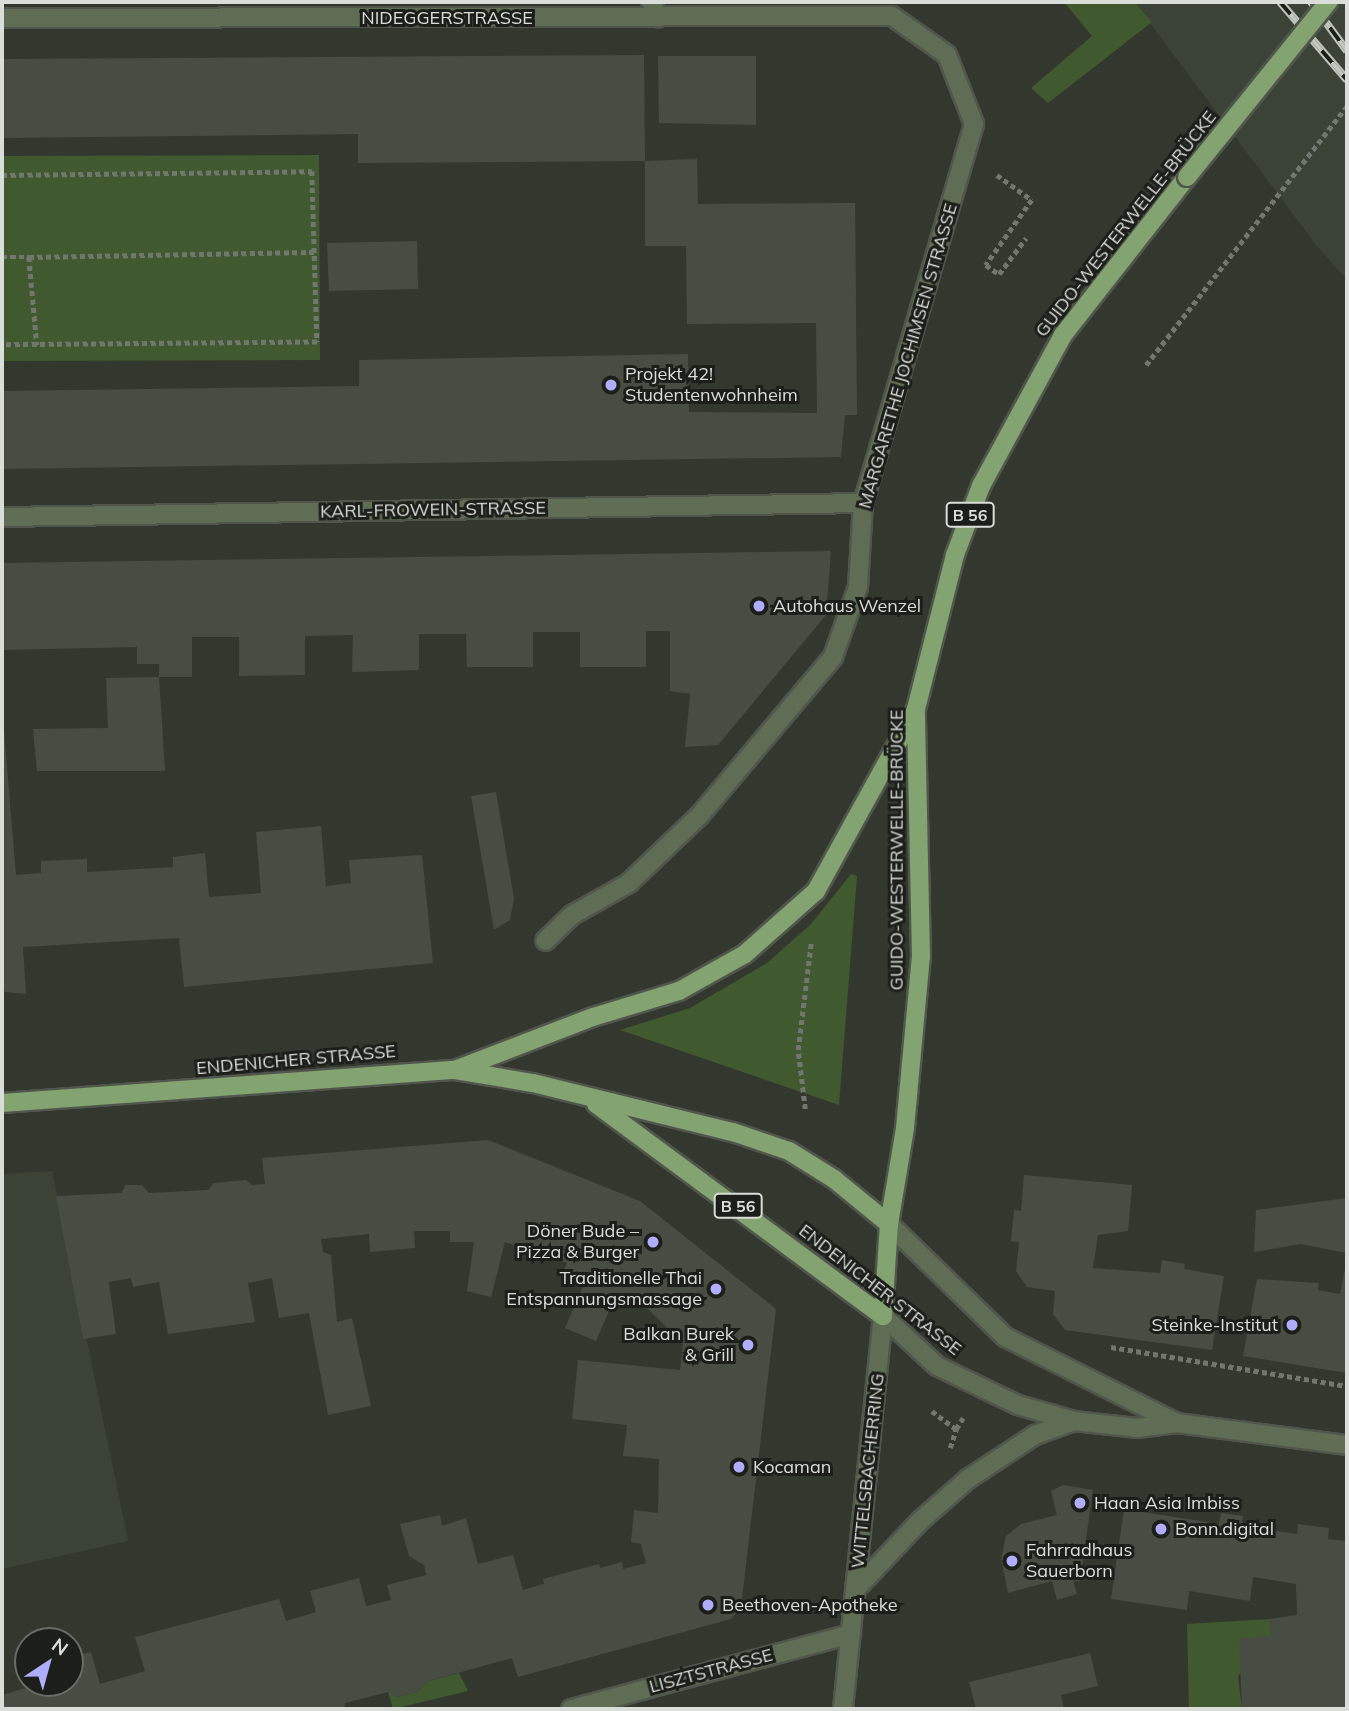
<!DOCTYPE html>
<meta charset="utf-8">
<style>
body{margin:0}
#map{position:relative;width:1349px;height:1711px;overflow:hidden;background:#33382f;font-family:Mulish,sans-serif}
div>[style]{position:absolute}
.built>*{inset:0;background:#3a4335}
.green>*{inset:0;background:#40592e}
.building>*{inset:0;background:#474d43}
.path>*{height:4.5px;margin-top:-2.25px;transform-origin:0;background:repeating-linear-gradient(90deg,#71766e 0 5px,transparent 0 8.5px)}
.roads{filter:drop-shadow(2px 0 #51564d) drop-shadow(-2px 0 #51564d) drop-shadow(0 2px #51564d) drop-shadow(0 -2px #51564d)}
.minor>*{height:18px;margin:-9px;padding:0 9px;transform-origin:9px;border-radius:9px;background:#5e6d54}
.major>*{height:18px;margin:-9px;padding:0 9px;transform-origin:9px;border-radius:9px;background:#83a370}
.rail>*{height:8px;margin-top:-4px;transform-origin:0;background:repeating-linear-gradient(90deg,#1c1e1a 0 16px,#c1c6bf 0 32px);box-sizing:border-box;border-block:2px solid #c1c6bf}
.bridges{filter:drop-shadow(2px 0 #51564d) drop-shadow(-2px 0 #51564d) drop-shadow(0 2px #51564d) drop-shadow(0 -2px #51564d)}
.major-bridge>*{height:18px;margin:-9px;padding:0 9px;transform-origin:9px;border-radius:9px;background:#83a370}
.dots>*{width:19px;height:19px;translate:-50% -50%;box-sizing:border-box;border:4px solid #1c1e1a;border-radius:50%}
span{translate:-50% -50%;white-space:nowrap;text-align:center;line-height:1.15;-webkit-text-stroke:6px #1c1e1a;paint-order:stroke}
.shield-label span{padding:2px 5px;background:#1c1e1a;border:2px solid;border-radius:5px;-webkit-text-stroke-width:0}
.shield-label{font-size:16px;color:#daded8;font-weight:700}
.street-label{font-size:18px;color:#daded8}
.poi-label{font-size:18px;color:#daded8}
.left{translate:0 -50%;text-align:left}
.right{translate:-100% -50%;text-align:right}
.frame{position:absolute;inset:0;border:4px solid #daded8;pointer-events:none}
.north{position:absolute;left:14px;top:1627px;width:70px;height:70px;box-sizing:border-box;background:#1c1e1a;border:2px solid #686b66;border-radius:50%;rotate:36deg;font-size:19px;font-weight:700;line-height:28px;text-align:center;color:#daded8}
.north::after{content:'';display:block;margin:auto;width:24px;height:32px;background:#aeaefa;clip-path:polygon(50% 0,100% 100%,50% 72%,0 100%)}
</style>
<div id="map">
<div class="built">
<div style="clip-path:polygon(1134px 2px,1347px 2px,1347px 280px,1316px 245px)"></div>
<div style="clip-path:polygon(52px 1171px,128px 1541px,2px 1569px,2px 1174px)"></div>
</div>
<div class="green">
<div style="clip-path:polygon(1064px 2px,1134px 2px,1152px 22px,1048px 103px,1031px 88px,1092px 36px)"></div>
<div style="clip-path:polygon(319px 155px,320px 360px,2px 361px,2px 156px)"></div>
<div style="clip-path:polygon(851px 874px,857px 876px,839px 1105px,620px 1030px,690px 1008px,767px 963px,811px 924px)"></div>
<div style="clip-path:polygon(1270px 1619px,1272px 1635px,1238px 1676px,1242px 1709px,1189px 1709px,1187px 1624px)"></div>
<div style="clip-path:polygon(459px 1673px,468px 1691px,393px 1709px,388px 1692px,397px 1697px,418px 1692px,425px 1682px)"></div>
</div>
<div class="building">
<div style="clip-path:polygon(644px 55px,645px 161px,358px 163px,358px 134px,2px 138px,2px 59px)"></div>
<div style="clip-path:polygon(658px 56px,756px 56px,756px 125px,659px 123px)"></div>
<div style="clip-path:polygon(697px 159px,698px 204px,855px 203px,857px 415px,845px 415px,841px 457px,2px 469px,2px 391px,359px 386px,359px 360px,688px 354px,689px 412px,817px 413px,816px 323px,687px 324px,686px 246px,645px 246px,645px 161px)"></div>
<div style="clip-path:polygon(417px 241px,418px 289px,329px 291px,327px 243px)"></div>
<div style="clip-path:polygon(831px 551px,826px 615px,718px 745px,685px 747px,690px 694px,670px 691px,670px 631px,646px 631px,646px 667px,580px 667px,580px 632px,533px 632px,533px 667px,467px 667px,466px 634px,419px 634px,419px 670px,352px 672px,353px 635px,305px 636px,305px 675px,239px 676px,239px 637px,192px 637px,192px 677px,159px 677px,159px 664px,137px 664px,137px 647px,2px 650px,2px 563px)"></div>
<div style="clip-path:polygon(159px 677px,165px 771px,37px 771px,33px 729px,108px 728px,106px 678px)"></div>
<div style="clip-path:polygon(4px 730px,16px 875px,41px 873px,41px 861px,87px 859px,87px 872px,173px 867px,173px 857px,205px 853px,209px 897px,261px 893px,256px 832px,321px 826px,326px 886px,351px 883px,349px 860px,422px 855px,433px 963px,184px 987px,179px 938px,23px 947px,26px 994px,5px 992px,2px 988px)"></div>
<div style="clip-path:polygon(496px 792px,514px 899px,510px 920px,494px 930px,471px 796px)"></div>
<div style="clip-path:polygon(488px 1140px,640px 1201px,776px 1309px,741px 1607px,731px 1619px,518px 1677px,512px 1658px,425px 1682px,418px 1692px,397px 1697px,388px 1692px,345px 1703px,344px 1709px,2px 1709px,2px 1695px,43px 1683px,70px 1683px,70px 1657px,91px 1652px,100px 1684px,145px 1671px,135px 1637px,279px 1599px,286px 1621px,316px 1612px,310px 1591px,359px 1578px,366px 1606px,391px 1600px,387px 1585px,426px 1575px,424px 1565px,409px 1556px,400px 1524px,440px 1515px,442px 1526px,466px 1518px,478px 1564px,513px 1555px,523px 1590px,544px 1584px,543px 1579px,599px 1564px,600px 1568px,622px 1562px,623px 1569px,646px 1563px,641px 1544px,631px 1542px,634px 1510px,658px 1513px,659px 1459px,623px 1456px,627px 1425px,572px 1419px,578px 1360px,680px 1370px,683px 1344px,647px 1308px,616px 1295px,596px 1341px,565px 1328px,585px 1282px,563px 1272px,567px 1263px,505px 1242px,491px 1297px,467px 1291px,474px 1242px,450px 1242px,450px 1231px,414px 1231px,415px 1248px,370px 1252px,369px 1234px,321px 1239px,323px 1252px,331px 1255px,337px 1322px,352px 1318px,371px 1406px,328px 1415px,309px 1313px,279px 1318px,272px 1278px,248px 1283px,255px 1322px,168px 1334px,159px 1282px,133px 1287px,131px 1278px,109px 1282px,116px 1334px,83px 1339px,56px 1196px,121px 1193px,126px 1185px,142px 1185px,149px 1193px,208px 1190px,214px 1183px,246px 1180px,252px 1185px,265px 1184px,262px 1158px)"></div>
<div style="clip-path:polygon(1024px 1175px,1132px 1185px,1128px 1231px,1098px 1235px,1093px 1268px,1160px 1273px,1162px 1260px,1185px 1264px,1184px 1269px,1224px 1276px,1212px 1350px,1065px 1330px,1053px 1314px,1055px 1291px,1027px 1287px,1016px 1271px,1019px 1242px,1011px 1241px,1014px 1210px,1021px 1211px)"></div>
<div style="clip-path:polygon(1347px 1198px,1347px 1253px,1301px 1244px,1254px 1252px,1256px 1210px)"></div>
<div style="clip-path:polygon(1347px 1259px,1347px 1373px,1243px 1356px,1257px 1279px,1319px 1283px,1318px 1290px,1340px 1294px)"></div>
<div style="clip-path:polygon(1063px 1485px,1093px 1490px,1080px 1581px,1073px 1581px,1077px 1594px,1057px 1600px,1052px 1581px,1008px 1593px,1001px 1559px,1006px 1536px,1021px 1524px,1057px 1515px,1051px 1491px)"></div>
<div style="clip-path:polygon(1124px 1509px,1219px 1524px,1221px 1513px,1243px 1516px,1241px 1526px,1297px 1534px,1298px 1524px,1329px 1528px,1328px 1539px,1346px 1541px,1347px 1709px,1242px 1709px,1239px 1639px,1272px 1635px,1270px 1619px,1297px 1615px,1296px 1584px,1253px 1577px,1250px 1601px,1189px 1591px,1187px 1610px,1111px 1599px)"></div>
<div style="clip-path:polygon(1090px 1653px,1098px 1686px,1061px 1695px,1064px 1709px,976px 1709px,969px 1682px)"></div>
</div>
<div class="path">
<div style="left:2px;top:175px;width:310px;rotate:-0.7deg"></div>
<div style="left:312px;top:171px;width:171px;rotate:88.3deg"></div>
<div style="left:317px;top:342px;width:315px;rotate:179.5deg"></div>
<div style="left:997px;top:175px;width:43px;rotate:35.5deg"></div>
<div style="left:1032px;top:200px;width:80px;rotate:125.3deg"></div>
<div style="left:986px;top:265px;width:16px;rotate:35deg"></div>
<div style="left:999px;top:274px;width:45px;rotate:-53.1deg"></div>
<div style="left:2px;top:257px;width:27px"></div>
<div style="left:29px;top:257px;width:88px;rotate:84.8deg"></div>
<div style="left:29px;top:257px;width:285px;rotate:-1deg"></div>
<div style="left:1146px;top:365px;width:328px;rotate:-52.2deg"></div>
<div style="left:805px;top:1109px;width:59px;rotate:-96.8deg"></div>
<div style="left:798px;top:1050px;width:108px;rotate:-83.1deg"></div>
<div style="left:1111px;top:1347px;width:239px;rotate:9.4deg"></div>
<div style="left:932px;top:1411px;width:30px;rotate:37deg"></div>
<div style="left:956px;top:1429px;width:13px;rotate:-58deg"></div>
<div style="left:950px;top:1448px;width:20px;rotate:-72deg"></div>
</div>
<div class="roads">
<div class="minor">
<div style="left:651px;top:2px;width:17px;rotate:66deg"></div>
<div style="left:2px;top:18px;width:890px;rotate:-0.13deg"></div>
<div style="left:892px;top:16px;width:67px;rotate:35.3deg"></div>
<div style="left:947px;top:55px;width:74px;rotate:68.6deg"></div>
<div style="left:974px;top:124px;width:395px;rotate:106.3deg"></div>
<div style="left:863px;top:503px;width:84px;rotate:93.4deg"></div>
<div style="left:858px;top:587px;width:74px;rotate:109.7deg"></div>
<div style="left:833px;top:657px;width:208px;rotate:130.1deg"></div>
<div style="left:699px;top:816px;width:97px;rotate:136.3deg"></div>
<div style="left:629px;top:883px;width:65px;rotate:150.7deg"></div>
<div style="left:572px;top:915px;width:37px;rotate:136deg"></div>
<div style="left:2px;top:517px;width:861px;rotate:-0.93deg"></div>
<div style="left:889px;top:1224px;width:162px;rotate:44.2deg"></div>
<div style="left:1005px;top:1337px;width:192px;rotate:26.6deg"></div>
<div style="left:883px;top:1316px;width:74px;rotate:42.8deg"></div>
<div style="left:937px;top:1366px;width:90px;rotate:25.7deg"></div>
<div style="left:1018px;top:1405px;width:58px;rotate:15.9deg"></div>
<div style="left:1074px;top:1421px;width:63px;rotate:6.3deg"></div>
<div style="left:1137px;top:1428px;width:40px;rotate:-7.1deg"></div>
<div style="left:1177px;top:1423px;width:171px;rotate:7.4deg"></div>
<div style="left:855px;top:1590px;width:95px;rotate:-46.7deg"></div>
<div style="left:920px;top:1521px;width:64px;rotate:-41.2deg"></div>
<div style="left:968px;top:1479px;width:80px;rotate:-33.3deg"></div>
<div style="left:1035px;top:1435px;width:41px;rotate:-19.7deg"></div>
<div style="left:571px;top:1709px;width:290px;rotate:-15deg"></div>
<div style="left:843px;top:1709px;width:395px;rotate:-84.2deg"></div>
</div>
<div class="major">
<div style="left:455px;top:1070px;width:148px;rotate:-21deg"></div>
<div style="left:593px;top:1017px;width:90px;rotate:-16.8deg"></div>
<div style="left:679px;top:991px;width:76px;rotate:-29.3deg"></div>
<div style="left:745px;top:954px;width:95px;rotate:-41.6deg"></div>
<div style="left:816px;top:891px;width:205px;rotate:-61.1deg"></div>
<div style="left:2px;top:1103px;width:454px;rotate:-4.2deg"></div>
<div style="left:455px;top:1070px;width:79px;rotate:9.5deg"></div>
<div style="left:533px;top:1083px;width:206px;rotate:13.8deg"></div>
<div style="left:733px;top:1132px;width:59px;rotate:18.7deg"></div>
<div style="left:789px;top:1151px;width:53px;rotate:31.9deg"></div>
<div style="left:834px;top:1179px;width:71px;rotate:39.3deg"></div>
<div style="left:596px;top:1104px;width:357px;rotate:36.5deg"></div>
<div style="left:883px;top:1316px;width:92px;rotate:-86.3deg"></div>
<div style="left:889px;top:1224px;width:97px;rotate:-80.5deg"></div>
<div style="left:905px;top:1128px;width:172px;rotate:-84.7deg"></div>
<div style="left:921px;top:957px;width:248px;rotate:-91.2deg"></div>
<div style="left:916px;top:709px;width:159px;rotate:-75.8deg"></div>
<div style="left:955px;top:555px;width:74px;rotate:-69.4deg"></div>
<div style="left:981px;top:486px;width:172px;rotate:-61.5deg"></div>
<div style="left:1063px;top:335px;width:201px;rotate:-51.9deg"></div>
</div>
</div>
<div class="rail">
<div style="left:1280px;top:2px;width:103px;rotate:49.3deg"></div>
<div style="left:1311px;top:2px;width:61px;rotate:53.7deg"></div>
</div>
<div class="bridges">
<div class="major-bridge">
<div style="left:1187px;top:177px;width:225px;rotate:-51.1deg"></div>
</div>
</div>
<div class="dots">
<div style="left:611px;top:385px;background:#aeaefa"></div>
<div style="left:759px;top:606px;background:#aeaefa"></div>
<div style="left:653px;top:1242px;background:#aeaefa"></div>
<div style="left:716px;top:1289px;background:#aeaefa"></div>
<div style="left:1292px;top:1325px;background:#aeaefa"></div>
<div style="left:748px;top:1345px;background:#aeaefa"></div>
<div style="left:739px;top:1467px;background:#aeaefa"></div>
<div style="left:1080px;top:1503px;background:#aeaefa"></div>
<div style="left:1161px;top:1529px;background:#aeaefa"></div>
<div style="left:1012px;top:1561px;background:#aeaefa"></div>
<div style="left:708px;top:1605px;background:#aeaefa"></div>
</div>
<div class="shield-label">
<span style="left:970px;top:515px">B 56</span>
<span style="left:738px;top:1206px">B 56</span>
</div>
<div class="street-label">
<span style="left:447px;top:18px">NIDEGGERSTRASSE</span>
<span style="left:1126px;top:224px;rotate:-52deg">GUIDO-WESTERWELLE-BRÜCKE</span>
<span style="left:908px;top:356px;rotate:-74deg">MARGARETHE JOCHIMSEN STRASSE</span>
<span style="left:433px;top:510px;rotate:-1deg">KARL-FROWEIN-STRASSE</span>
<span style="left:897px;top:850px;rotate:-90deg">GUIDO-WESTERWELLE-BRÜCKE</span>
<span style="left:296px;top:1060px;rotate:-5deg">ENDENICHER STRASSE</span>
<span style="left:880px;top:1290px;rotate:38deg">ENDENICHER STRASSE</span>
<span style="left:868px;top:1471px;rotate:-84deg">WITTELSBACHERRING</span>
<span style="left:711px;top:1671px;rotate:-15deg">LISZTSTRASSE</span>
</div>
<div class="poi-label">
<span class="left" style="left:625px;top:385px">Projekt 42!<br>Studentenwohnheim</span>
<span class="left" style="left:773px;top:606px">Autohaus Wenzel</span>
<span class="right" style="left:639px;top:1242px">Döner Bude –<br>Pizza &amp; Burger</span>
<span class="right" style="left:702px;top:1289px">Traditionelle Thai<br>Entspannungsmassage</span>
<span class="right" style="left:1278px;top:1325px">Steinke-Institut</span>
<span class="right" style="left:734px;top:1345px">Balkan Burek<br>&amp; Grill</span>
<span class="left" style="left:753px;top:1467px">Kocaman</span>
<span class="left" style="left:1094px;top:1503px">Haan Asia Imbiss</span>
<span class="left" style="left:1175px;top:1529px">Bonn.digital</span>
<span class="left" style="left:1026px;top:1561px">Fahrradhaus<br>Sauerborn</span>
<span class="left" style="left:722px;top:1605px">Beethoven-Apotheke</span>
</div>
<div class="frame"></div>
<div class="north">N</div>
</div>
